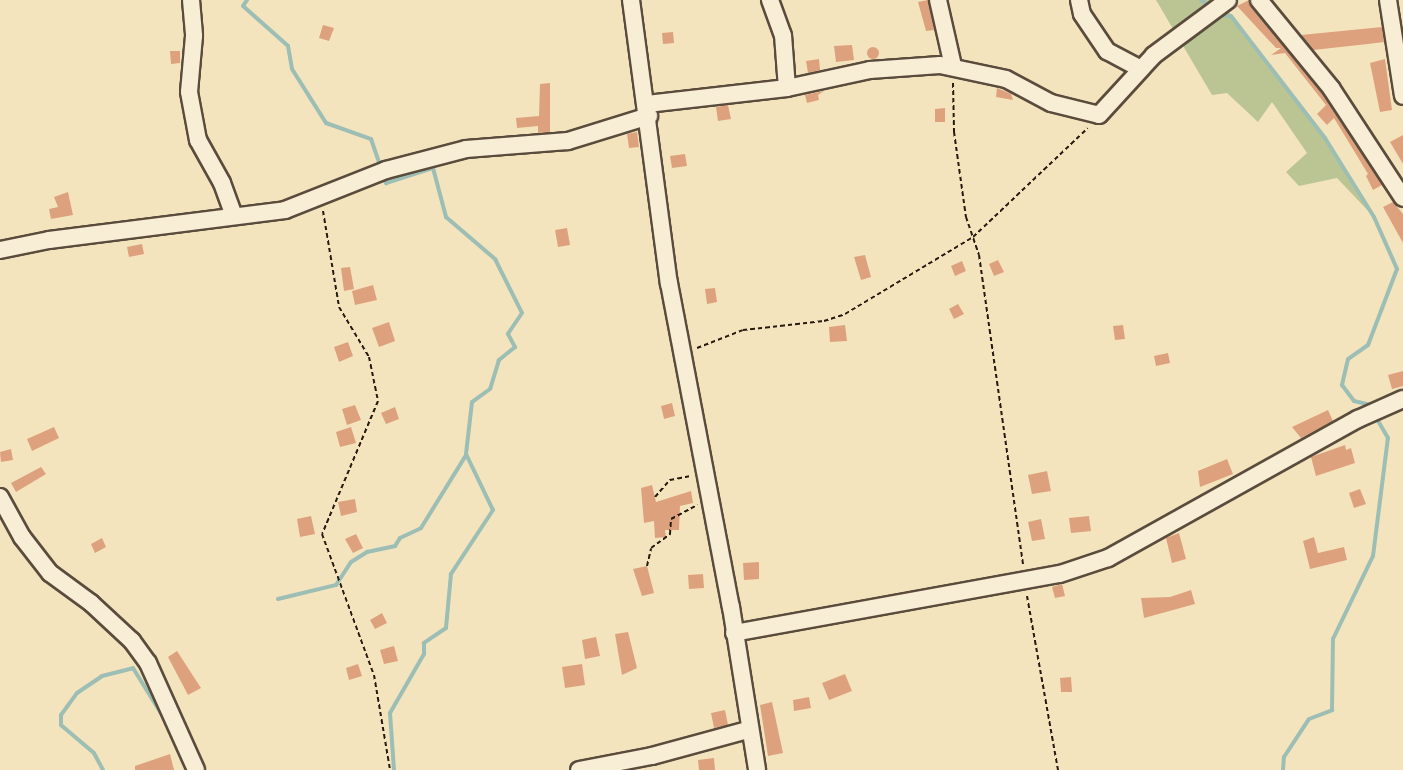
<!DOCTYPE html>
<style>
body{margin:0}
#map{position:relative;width:1403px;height:770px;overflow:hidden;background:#f4e4be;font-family:Alegreya,serif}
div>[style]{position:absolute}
.green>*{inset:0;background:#bac593}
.stream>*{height:4px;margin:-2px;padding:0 2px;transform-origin:2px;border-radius:2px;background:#9cbeb4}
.building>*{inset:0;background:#dda27d}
.round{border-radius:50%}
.path>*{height:2px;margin-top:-1px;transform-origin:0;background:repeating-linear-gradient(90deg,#261a10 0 4.5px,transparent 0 7.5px)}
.roads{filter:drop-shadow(2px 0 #5a4c3c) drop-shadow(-2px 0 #5a4c3c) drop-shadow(0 2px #5a4c3c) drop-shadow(0 -2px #5a4c3c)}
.minor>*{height:16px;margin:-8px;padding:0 8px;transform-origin:8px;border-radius:8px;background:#f8edd5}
span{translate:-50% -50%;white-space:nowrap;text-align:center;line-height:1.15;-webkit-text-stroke:5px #f8edd5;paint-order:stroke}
</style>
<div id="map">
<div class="green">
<div style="clip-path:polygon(1156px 0,1224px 0,1231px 16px,1325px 138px,1374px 217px,1337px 178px,1299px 186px,1286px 172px,1307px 153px,1272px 102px,1258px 122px,1227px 93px,1212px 95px)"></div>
</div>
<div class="stream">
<div style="left:247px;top:0;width:7px;rotate:124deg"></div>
<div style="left:243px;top:6px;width:60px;rotate:41.6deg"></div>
<div style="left:288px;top:46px;width:23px;rotate:80deg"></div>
<div style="left:292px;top:69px;width:64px;rotate:57.8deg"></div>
<div style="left:326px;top:123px;width:48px;rotate:19.6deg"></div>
<div style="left:371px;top:139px;width:31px;rotate:71deg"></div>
<div style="left:1201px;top:0;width:9px;rotate:36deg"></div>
<div style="left:1219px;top:15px;width:12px;rotate:5deg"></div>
<div style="left:1231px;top:16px;width:154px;rotate:52.4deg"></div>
<div style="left:1325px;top:138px;width:93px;rotate:58.2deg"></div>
<div style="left:1374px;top:217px;width:57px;rotate:66.1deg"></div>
<div style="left:1397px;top:269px;width:81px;rotate:110.9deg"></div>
<div style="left:1368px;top:345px;width:24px;rotate:145deg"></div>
<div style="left:1348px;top:359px;width:27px;rotate:103deg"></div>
<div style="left:1342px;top:385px;width:20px;rotate:53deg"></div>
<div style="left:1354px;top:401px;width:17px;rotate:13deg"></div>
<div style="left:383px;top:175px;width:9px;rotate:69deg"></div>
<div style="left:386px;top:183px;width:49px;rotate:-17.7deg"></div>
<div style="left:433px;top:168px;width:51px;rotate:75.1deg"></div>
<div style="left:446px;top:217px;width:65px;rotate:40.6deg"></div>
<div style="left:495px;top:259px;width:60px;rotate:63.4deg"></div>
<div style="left:522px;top:313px;width:25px;rotate:124deg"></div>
<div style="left:508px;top:334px;width:15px;rotate:62deg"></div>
<div style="left:515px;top:347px;width:21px;rotate:141deg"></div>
<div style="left:499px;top:360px;width:30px;rotate:107deg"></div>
<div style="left:490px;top:389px;width:22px;rotate:144deg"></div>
<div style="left:472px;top:402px;width:52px;rotate:96.6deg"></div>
<div style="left:466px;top:454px;width:62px;rotate:64.3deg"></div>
<div style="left:493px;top:510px;width:77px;rotate:123.3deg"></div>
<div style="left:451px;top:574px;width:54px;rotate:95.3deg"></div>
<div style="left:446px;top:628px;width:27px;rotate:146deg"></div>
<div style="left:424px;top:643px;width:11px;rotate:90deg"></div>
<div style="left:424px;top:654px;width:68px;rotate:120deg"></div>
<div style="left:390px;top:713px;width:57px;rotate:86deg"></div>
<div style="left:278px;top:599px;width:60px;rotate:-13.6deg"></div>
<div style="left:336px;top:585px;width:27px;rotate:-57deg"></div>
<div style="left:351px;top:562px;width:19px;rotate:-32deg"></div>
<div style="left:367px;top:552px;width:29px;rotate:-12deg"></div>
<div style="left:395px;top:546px;width:9px;rotate:-58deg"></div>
<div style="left:400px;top:538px;width:23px;rotate:-25deg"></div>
<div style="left:421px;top:528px;width:86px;rotate:-58.3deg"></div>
<div style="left:103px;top:770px;width:19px;rotate:-118deg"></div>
<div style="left:94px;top:753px;width:43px;rotate:-139.7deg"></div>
<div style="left:61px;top:725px;width:10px;rotate:-90deg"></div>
<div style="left:61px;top:715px;width:27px;rotate:-54deg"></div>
<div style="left:77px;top:693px;width:30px;rotate:-34deg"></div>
<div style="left:102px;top:676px;width:32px;rotate:-14deg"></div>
<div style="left:133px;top:668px;width:65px;rotate:58.3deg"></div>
<div style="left:1283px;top:770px;width:13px;rotate:-86deg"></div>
<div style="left:1284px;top:757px;width:45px;rotate:-56.7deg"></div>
<div style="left:1309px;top:719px;width:25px;rotate:-21deg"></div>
<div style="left:1332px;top:710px;width:71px;rotate:-89.2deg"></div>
<div style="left:1333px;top:639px;width:92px;rotate:-64.3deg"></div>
<div style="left:1373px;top:556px;width:119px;rotate:-82.8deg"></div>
<div style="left:1388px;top:438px;width:24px;rotate:-120deg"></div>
</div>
<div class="building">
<div style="clip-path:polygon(928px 0,934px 30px,926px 31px,918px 2px)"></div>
<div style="clip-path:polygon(1249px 0,1323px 94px,1382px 185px,1373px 190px,1366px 176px,1368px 174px,1334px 118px,1327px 125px,1317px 114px,1326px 105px,1285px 53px,1271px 55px,1281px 48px,1276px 48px,1237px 6px)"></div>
<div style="clip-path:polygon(323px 25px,334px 28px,329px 41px,319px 38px)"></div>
<div style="clip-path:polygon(1382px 27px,1384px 42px,1368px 44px,1313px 50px,1301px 35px)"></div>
<div style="clip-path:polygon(673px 32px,674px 43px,663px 44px,662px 33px)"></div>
<div style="clip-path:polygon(852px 45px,854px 60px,836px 62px,834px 46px)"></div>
<div class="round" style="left:867px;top:47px;width:12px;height:12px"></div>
<div style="clip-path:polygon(170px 51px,180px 51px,180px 63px,171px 64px)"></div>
<div style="clip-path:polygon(819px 59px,820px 70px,808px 73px,806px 61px)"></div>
<div style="clip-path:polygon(1385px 59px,1392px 110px,1380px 112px,1370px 63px)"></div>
<div style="clip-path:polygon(550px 83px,550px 132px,538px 133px,538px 126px,517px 128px,516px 118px,539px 116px,540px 84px)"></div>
<div style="clip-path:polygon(997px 88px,1011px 94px,1013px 100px,996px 97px)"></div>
<div style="clip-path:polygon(824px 91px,818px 95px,819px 100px,807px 103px,805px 95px)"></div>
<div style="clip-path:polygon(728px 105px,731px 119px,718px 121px,716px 107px)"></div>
<div style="clip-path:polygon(945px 108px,945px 122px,935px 122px,935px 109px)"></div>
<div style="clip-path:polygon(637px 132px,639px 147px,629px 148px,627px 134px)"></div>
<div style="clip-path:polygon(1403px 135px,1403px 164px,1390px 142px)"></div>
<div style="clip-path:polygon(685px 154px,687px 166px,672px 168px,670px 156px)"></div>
<div style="clip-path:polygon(68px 192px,73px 215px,51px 219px,49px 209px,58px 207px,54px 197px)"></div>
<div style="clip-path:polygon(1393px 202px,1403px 214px,1403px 243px,1383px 207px)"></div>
<div style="clip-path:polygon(567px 228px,570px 245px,558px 247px,555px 230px)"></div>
<div style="clip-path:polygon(142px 244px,144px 254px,129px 257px,127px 247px)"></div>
<div style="clip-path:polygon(865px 255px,871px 277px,861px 280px,854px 257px)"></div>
<div style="clip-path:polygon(998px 260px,1004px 272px,994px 276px,989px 264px)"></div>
<div style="clip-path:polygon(962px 261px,966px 271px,955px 276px,951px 266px)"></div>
<div style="clip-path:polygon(350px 267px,354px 289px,344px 291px,341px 268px)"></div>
<div style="clip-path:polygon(373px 285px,377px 300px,355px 305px,352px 291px)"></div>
<div style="clip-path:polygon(715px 288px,717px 302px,707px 304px,705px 289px)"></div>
<div style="clip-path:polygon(958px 304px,964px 314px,954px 319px,949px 309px)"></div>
<div style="clip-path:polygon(389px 322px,395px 341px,379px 347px,372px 328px)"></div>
<div style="clip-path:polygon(845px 325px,847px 341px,830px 342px,829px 327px)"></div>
<div style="clip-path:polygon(1123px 325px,1125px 339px,1115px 340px,1113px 326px)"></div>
<div style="clip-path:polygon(348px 342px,353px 356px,339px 362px,334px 347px)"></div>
<div style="clip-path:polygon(1168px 353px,1170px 363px,1156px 366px,1154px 356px)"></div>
<div style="clip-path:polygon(1403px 371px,1403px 386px,1392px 389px,1388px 375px)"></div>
<div style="clip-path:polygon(672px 403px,675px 416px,664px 419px,661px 406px)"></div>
<div style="clip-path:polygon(355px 405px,361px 420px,347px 425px,342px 409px)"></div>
<div style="clip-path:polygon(395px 407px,399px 419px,386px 424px,381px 413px)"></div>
<div style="clip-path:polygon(1328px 410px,1333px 421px,1301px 438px,1292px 427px)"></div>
<div style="clip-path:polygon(54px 427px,59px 438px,32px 451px,27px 439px)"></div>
<div style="clip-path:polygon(351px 427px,356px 443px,340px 447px,336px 432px)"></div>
<div style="clip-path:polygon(1345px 445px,1346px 450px,1351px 448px,1355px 463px,1316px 476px,1311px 457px)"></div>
<div style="clip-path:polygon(11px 449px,13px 460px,1px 462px,0 452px)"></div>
<div style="clip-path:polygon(1227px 459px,1233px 474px,1200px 487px,1198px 471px)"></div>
<div style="clip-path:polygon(41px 467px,46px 474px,16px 492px,11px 483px)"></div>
<div style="clip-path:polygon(1047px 471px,1051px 491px,1032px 494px,1028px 475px)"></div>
<div style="clip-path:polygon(652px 485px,656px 502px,691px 491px,693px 503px,680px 506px,679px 530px,665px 530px,666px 537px,655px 538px,654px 521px,644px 523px,641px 488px)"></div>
<div style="clip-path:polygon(1360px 489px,1366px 504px,1354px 508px,1349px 493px)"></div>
<div style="clip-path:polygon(355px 499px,357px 512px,341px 516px,338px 502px)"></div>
<div style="clip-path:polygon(311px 516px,315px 534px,300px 537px,297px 519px)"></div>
<div style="clip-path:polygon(1089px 516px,1091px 531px,1071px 533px,1069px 518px)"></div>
<div style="clip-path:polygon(1041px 519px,1045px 539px,1032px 541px,1028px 522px)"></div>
<div style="clip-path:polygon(1179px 533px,1186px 559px,1172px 563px,1166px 538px)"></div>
<div style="clip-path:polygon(356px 534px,363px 548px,353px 553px,345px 539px)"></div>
<div style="clip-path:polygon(1314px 537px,1318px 553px,1344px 547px,1347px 560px,1310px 569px,1303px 541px)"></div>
<div style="clip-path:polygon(102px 538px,106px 547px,95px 553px,91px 544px)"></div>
<div style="clip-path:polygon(759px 562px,759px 579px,744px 580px,743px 563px)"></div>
<div style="clip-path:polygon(647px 566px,654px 593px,642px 596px,633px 569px)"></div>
<div style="clip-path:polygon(703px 574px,704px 588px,689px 589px,688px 575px)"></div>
<div style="clip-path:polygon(1062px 584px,1065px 596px,1055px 598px,1052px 587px)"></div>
<div style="clip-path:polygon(1191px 590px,1195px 604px,1144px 618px,1141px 598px,1170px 597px)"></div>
<div style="clip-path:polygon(382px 613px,387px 623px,375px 629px,370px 620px)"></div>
<div style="clip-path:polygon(628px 632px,637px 668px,622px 675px,615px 634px)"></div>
<div style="clip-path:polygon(596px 637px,600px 656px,585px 659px,582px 640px)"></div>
<div style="clip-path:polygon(394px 646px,398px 661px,384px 664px,380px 650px)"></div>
<div style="clip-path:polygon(177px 651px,201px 688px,188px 695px,168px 657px)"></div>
<div style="clip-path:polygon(358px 664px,362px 676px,349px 680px,346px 668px)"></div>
<div style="clip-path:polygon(582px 664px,585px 685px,565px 688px,562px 667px)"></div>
<div style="clip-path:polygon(845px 674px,852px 691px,829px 700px,822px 683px)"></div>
<div style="clip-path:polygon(1071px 677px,1072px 692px,1061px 692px,1060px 678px)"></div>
<div style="clip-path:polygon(809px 697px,811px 708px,794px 711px,793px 700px)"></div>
<div style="clip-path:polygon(772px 702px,783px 753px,768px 756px,760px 705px)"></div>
<div style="clip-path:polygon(725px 710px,728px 725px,714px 728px,711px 713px)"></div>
<div style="clip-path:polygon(170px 754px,174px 770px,135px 770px,135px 766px)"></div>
<div style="clip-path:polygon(714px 758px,715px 770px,699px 770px,698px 760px)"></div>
</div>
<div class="path">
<div style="left:953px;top:83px;width:49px;rotate:88.8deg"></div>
<div style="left:954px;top:132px;width:86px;rotate:82deg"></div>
<div style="left:966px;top:217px;width:40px;rotate:71.1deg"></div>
<div style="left:979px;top:255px;width:314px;rotate:81.9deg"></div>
<div style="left:323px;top:211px;width:97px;rotate:80.5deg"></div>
<div style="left:339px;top:307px;width:58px;rotate:59deg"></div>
<div style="left:369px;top:357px;width:45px;rotate:78.4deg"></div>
<div style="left:378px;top:401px;width:144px;rotate:112.8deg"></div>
<div style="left:322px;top:534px;width:150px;rotate:69.8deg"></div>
<div style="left:374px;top:675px;width:96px;rotate:80.4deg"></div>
<div style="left:697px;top:348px;width:49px;rotate:-21.4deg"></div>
<div style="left:743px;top:330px;width:81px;rotate:-6.3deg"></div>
<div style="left:824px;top:321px;width:22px;rotate:-18deg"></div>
<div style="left:845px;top:314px;width:149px;rotate:-31deg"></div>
<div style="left:973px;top:237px;width:158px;rotate:-43.5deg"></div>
<div style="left:655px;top:497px;width:23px;rotate:-49deg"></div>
<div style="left:670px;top:480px;width:21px;rotate:-11deg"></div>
<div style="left:647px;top:566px;width:18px;rotate:-77deg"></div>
<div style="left:651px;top:548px;width:24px;rotate:-36deg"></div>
<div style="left:670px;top:534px;width:15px;rotate:-86deg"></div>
<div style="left:671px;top:519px;width:30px;rotate:-28deg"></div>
<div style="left:1027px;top:596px;width:177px;rotate:79.9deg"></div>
</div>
<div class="roads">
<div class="minor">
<div style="left:191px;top:0;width:36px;rotate:85deg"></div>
<div style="left:194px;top:36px;width:56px;rotate:95.1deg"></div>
<div style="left:189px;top:92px;width:49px;rotate:79.4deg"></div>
<div style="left:198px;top:140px;width:49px;rotate:60.8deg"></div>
<div style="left:222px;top:183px;width:33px;rotate:70deg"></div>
<div style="left:631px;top:0;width:286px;rotate:82.4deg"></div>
<div style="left:669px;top:283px;width:330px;rotate:79.2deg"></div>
<div style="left:731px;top:607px;width:165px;rotate:80.9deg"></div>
<div style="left:770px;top:0;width:37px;rotate:70deg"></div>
<div style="left:783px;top:35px;width:53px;rotate:85.7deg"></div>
<div style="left:938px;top:0;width:68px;rotate:77.2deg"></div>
<div style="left:1079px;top:0;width:14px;rotate:78deg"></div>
<div style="left:1082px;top:14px;width:45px;rotate:56deg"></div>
<div style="left:1107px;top:51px;width:36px;rotate:28deg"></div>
<div style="left:1259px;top:0;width:114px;rotate:50.7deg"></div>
<div style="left:1331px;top:88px;width:131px;rotate:56.8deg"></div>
<div style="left:1388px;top:0;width:97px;rotate:81.1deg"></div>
<div style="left:647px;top:104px;width:141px;rotate:-6.5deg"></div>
<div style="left:787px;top:88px;width:85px;rotate:-12.2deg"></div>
<div style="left:870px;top:70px;width:70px;rotate:-4.1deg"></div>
<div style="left:940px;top:65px;width:67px;rotate:12deg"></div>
<div style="left:1006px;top:79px;width:51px;rotate:28.1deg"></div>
<div style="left:1051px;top:103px;width:49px;rotate:14deg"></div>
<div style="left:1099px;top:115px;width:81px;rotate:-47.5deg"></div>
<div style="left:1154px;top:55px;width:92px;rotate:-36.6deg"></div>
<div style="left:0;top:250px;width:50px;rotate:-11.5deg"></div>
<div style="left:49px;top:240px;width:238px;rotate:-7.2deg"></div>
<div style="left:285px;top:210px;width:109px;rotate:-21.6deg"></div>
<div style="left:386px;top:170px;width:83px;rotate:-14.7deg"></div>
<div style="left:466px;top:149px;width:102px;rotate:-4.5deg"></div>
<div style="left:568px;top:141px;width:85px;rotate:-17.2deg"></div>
<div style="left:0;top:497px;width:46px;rotate:61.2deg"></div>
<div style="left:22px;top:537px;width:46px;rotate:52.1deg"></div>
<div style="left:50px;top:573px;width:51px;rotate:36.2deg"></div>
<div style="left:91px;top:603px;width:56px;rotate:42.8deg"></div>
<div style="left:132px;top:641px;width:27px;rotate:54deg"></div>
<div style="left:148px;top:663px;width:117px;rotate:65.8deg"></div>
<div style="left:734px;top:633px;width:331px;rotate:-10.3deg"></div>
<div style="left:1060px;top:574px;width:51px;rotate:-18.4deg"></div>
<div style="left:1108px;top:558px;width:286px;rotate:-29.1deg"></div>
<div style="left:1358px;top:419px;width:49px;rotate:-24deg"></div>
<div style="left:579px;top:770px;width:74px;rotate:-10.9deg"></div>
<div style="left:652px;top:756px;width:99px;rotate:-15.2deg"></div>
</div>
</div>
</div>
